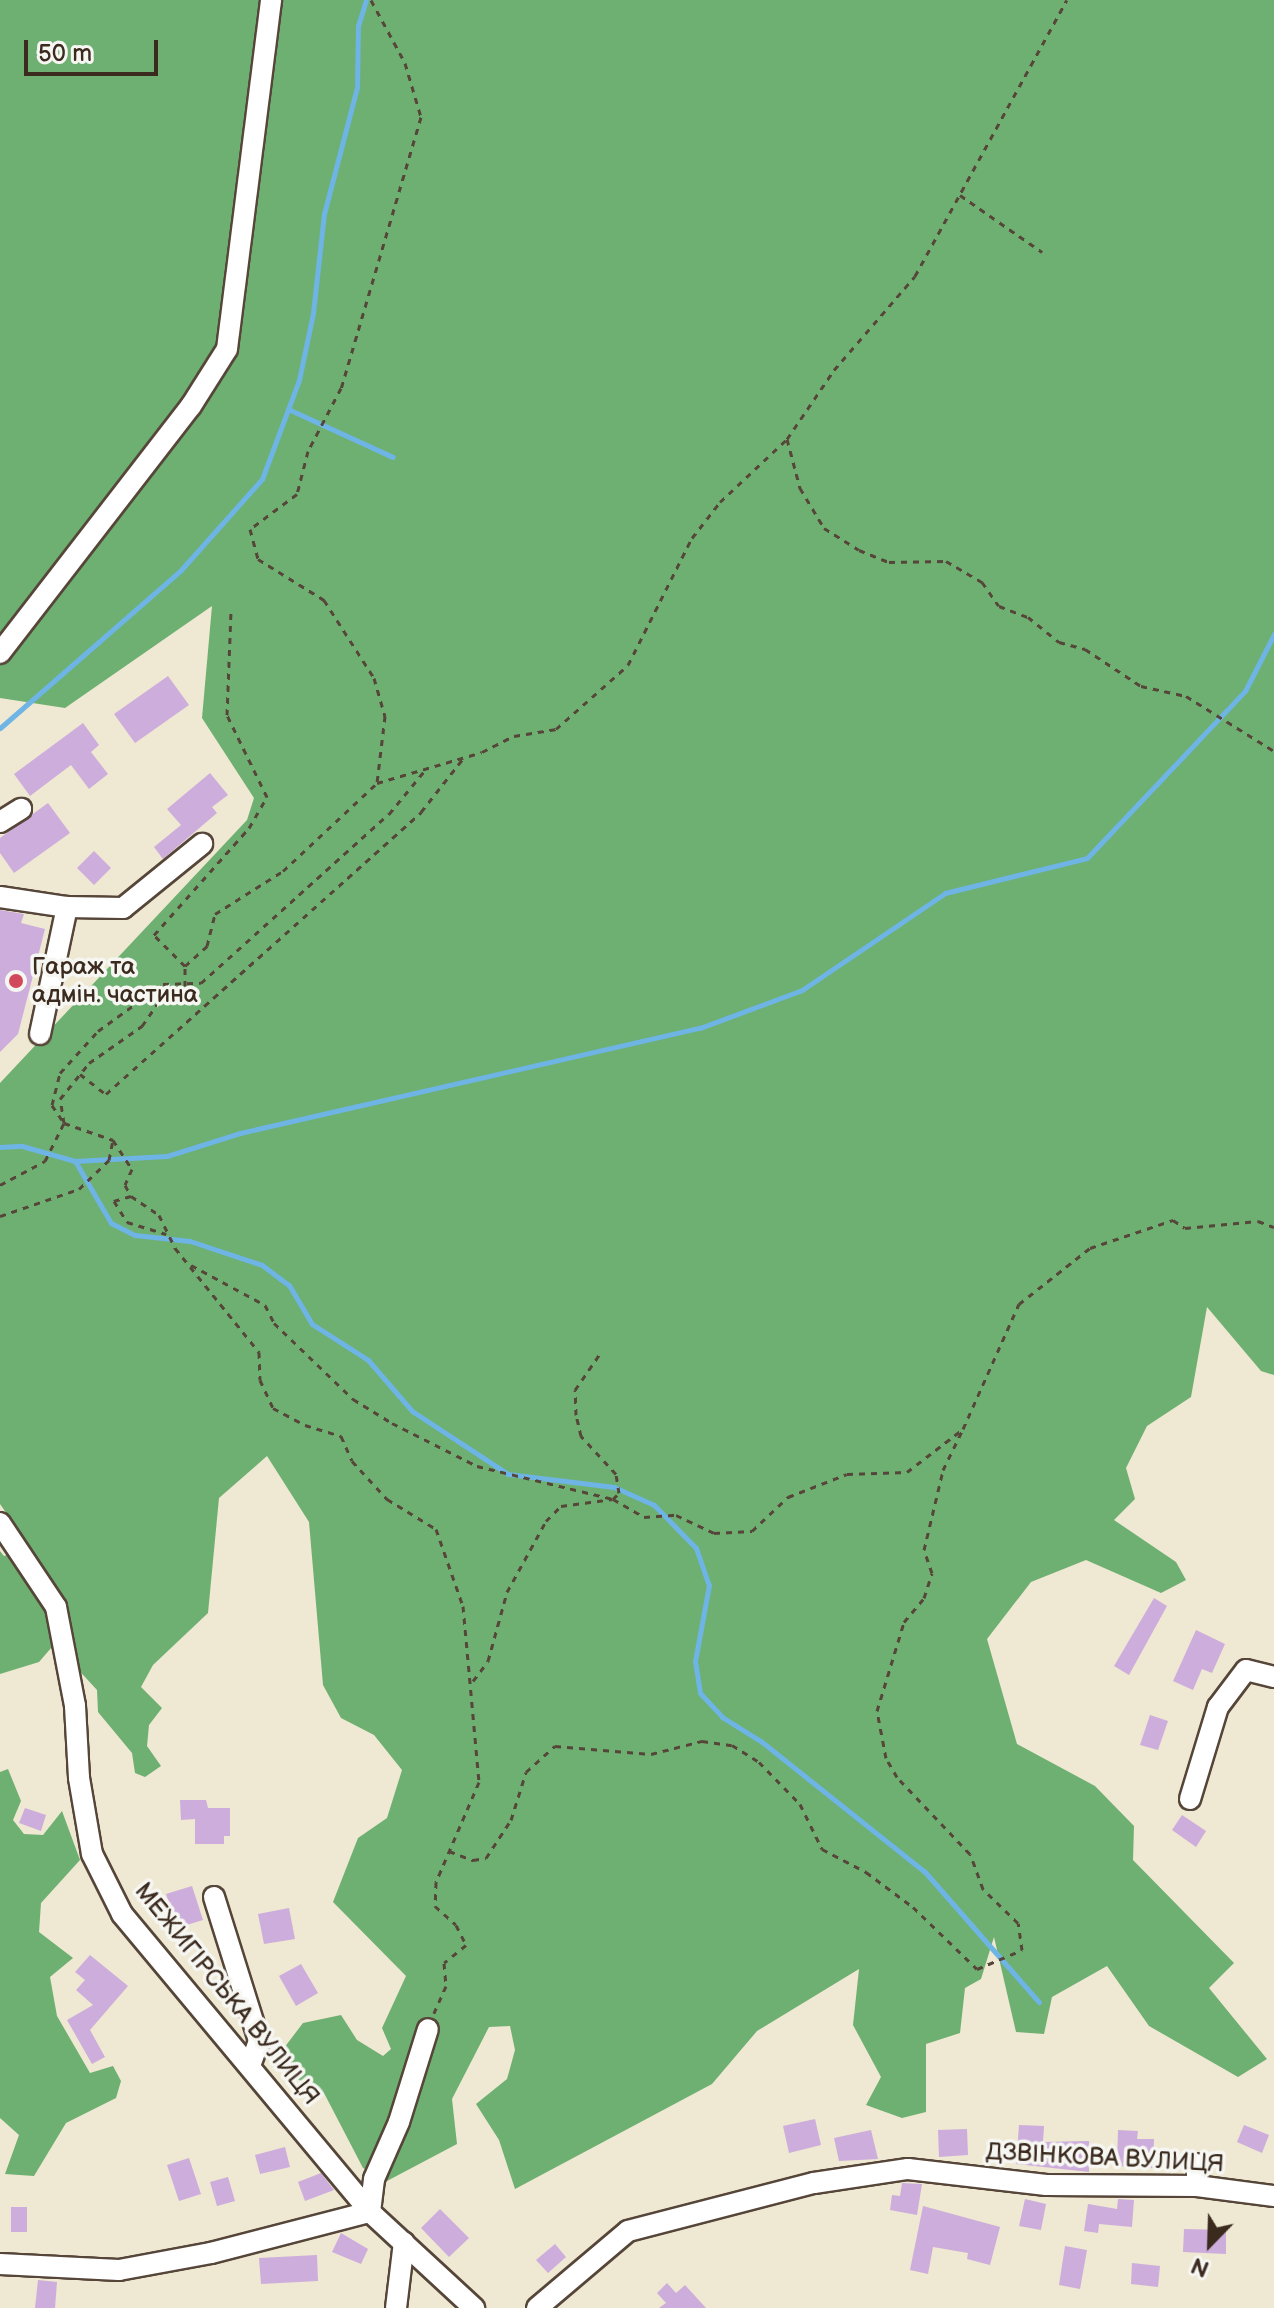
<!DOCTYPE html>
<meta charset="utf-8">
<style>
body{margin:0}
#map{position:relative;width:1274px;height:2308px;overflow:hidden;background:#efe8d2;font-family:"Balsamiq Sans",sans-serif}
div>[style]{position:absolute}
.forest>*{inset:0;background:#6eb072}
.stream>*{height:5px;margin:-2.5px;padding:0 2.5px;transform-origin:2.5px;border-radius:2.5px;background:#6eb4e5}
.building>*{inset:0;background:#cdaddb}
.path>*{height:3px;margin-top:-1.5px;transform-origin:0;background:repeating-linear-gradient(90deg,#564639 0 6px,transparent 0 12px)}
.roads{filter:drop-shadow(2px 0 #564639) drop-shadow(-2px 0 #564639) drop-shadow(0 2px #564639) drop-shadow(0 -2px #564639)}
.minor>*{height:20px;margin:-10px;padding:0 10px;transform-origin:10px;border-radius:10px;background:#fff}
.dots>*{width:22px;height:22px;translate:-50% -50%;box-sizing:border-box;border:4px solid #f6f6f2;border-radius:50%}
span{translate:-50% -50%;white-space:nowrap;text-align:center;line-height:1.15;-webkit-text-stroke:7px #f6f6f2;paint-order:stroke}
.poi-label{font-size:24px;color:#3b2a1e}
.left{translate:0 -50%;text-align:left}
.street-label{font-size:24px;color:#3b2a1e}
.north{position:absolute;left:1170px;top:2204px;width:80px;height:80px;-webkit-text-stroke:6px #f6f6f2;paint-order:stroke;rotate:203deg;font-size:22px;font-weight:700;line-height:32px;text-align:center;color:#3b2a1e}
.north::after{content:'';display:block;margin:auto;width:28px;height:36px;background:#3b2a1e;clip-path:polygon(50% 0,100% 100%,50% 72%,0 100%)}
.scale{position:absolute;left:24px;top:40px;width:134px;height:36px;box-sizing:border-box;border:4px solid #3b2a1e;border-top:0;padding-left:10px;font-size:24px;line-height:28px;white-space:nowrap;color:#3b2a1e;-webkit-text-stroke:6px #f6f6f2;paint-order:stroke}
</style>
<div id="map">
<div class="forest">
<div style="clip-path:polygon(0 0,1274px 0,1274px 1375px,1261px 1371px,1207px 1307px,1191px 1397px,1147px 1426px,1126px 1468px,1135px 1499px,1114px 1520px,1176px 1562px,1186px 1580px,1161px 1593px,1086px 1560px,1031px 1582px,987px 1639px,1017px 1744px,1095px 1786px,1134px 1826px,1133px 1860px,1234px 1963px,1209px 1988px,1267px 2059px,1238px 2077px,1149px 2026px,1107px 1966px,1052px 1997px,1044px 2034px,1016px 2032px,994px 1937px,981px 1979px,965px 1988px,960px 2033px,926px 2044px,926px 2112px,902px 2118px,866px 2105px,881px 2077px,853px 2025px,859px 1969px,757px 2031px,712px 2084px,515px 2189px,499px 2140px,476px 2104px,507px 2079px,515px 2050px,510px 2026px,489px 2027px,452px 2099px,457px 2144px,387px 2181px,363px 2168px,324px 2093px,271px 2065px,303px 2023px,341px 2015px,357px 2040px,383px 2056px,391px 2049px,382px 2028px,406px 1976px,333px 1902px,358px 1838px,387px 1818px,402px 1770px,374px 1735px,341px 1718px,323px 1685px,309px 1522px,267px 1456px,219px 1498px,208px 1613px,153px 1665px,141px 1687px,162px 1708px,149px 1725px,147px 1746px,161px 1766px,145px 1777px,135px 1773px,132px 1753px,98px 1712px,97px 1690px,74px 1665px,64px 1633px,39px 1662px,0 1674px,0 1551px,4px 1556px,30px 1547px,0 1504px,0 1083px,247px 820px,254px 798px,202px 718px,212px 606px,65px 708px,0 698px)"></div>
<div style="clip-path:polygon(8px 1769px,21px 1801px,13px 1820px,24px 1834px,43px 1835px,62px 1811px,80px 1860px,41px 1903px,39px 1932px,73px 1958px,50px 1977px,57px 2016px,90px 2073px,113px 2066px,121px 2081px,116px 2098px,66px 2123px,34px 2176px,5px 2174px,19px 2135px,0 2118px,0 1772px)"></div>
</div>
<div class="stream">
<div style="left:288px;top:409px;width:115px;rotate:24.6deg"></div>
<div style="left:0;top:728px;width:239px;rotate:-41.1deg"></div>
<div style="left:180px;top:571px;width:123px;rotate:-48.3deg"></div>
<div style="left:262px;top:479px;width:106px;rotate:-69.5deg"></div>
<div style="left:299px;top:380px;width:68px;rotate:-78.2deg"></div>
<div style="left:313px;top:313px;width:100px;rotate:-83.7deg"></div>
<div style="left:324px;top:214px;width:131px;rotate:-75.4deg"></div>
<div style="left:357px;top:87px;width:61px;rotate:-89.1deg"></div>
<div style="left:358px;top:26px;width:27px;rotate:-73deg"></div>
<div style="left:0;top:1147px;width:22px;rotate:-3deg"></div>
<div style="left:22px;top:1146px;width:55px;rotate:15.8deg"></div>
<div style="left:75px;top:1161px;width:92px;rotate:-3.1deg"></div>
<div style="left:167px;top:1156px;width:77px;rotate:-17.5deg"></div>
<div style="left:240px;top:1133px;width:472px;rotate:-12.9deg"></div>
<div style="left:700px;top:1028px;width:109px;rotate:-20.4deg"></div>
<div style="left:802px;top:990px;width:173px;rotate:-34.1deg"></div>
<div style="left:945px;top:893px;width:146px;rotate:-13.8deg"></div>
<div style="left:1087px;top:858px;width:230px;rotate:-46.6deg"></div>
<div style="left:1245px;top:691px;width:64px;rotate:-63deg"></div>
<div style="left:75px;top:1161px;width:72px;rotate:59.9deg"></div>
<div style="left:111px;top:1223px;width:27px;rotate:27deg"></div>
<div style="left:135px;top:1235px;width:55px;rotate:6.2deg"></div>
<div style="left:190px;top:1241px;width:76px;rotate:18.4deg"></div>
<div style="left:262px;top:1265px;width:34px;rotate:37deg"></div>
<div style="left:289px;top:1285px;width:45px;rotate:59.5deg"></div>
<div style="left:312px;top:1324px;width:67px;rotate:32.7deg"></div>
<div style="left:368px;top:1360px;width:67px;rotate:49.2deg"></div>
<div style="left:412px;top:1411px;width:115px;rotate:33.3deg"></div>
<div style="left:508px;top:1474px;width:107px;rotate:7deg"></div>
<div style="left:614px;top:1487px;width:44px;rotate:24.2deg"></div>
<div style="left:654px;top:1505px;width:60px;rotate:45.7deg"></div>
<div style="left:696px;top:1548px;width:39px;rotate:71deg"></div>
<div style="left:709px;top:1585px;width:77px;rotate:100.4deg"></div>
<div style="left:695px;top:1661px;width:32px;rotate:81deg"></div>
<div style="left:700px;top:1693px;width:33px;rotate:47deg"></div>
<div style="left:722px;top:1717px;width:47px;rotate:32deg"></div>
<div style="left:762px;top:1742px;width:208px;rotate:38.6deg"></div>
<div style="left:925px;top:1872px;width:173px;rotate:48.8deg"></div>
</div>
<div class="building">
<div style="clip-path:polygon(168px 676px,189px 705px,135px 743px,114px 714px)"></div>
<div style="clip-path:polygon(83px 723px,99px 745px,91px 752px,108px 774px,89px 789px,71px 765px,30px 796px,14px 774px)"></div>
<div style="clip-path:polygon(210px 773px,228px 795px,212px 807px,217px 813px,163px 859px,154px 847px,181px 825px,167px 809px)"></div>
<div style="clip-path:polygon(48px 803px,70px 833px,14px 873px,0 853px,0 838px)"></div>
<div style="clip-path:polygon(94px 851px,111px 868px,94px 885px,77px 868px)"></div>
<div style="clip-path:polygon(0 910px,24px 914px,21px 923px,45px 929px,18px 1034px,0 1052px)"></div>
<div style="clip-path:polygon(1154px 1598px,1167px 1606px,1129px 1675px,1114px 1666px)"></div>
<div style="clip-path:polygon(1196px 1630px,1225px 1644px,1212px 1673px,1202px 1669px,1193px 1690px,1173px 1681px)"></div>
<div style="clip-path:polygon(1150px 1715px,1168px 1721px,1158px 1750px,1140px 1745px)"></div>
<div style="clip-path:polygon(180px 1800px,206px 1800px,208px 1808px,230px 1808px,230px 1836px,224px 1836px,224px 1844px,195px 1844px,195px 1819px,181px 1820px)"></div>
<div style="clip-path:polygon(25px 1808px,46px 1815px,41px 1831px,19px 1823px)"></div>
<div style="clip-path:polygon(1182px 1815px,1206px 1831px,1196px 1847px,1172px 1830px)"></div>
<div style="clip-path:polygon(192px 1886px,203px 1920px,177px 1928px,166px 1894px)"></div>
<div style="clip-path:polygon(289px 1908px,295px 1939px,264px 1944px,258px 1914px)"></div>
<div style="clip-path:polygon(90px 1955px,128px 1986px,90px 2030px,105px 2057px,92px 2064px,67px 2020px,93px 2005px,76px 1990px,85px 1980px,75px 1972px)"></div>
<div style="clip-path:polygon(301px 1964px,318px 1993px,296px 2006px,279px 1976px)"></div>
<div style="clip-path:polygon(815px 2119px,821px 2145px,789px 2153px,783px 2126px)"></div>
<div style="clip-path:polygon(1019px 2125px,1044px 2126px,1043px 2142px,1089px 2141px,1089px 2172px,1016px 2164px)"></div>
<div style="clip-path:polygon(1244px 2125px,1269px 2135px,1262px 2153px,1237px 2142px)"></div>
<div style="clip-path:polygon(967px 2129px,968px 2155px,939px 2157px,938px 2130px)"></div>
<div style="clip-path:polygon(871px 2130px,878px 2159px,839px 2161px,834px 2138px)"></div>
<div style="clip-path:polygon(1118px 2130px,1138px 2131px,1137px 2139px,1154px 2139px,1153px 2168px,1117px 2166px)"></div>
<div style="clip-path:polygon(285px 2147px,290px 2167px,260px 2174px,255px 2155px)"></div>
<div style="clip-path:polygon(189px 2158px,201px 2194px,179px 2201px,167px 2165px)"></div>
<div style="clip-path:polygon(321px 2173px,334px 2190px,305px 2201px,298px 2182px)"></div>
<div style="clip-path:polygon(228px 2177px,235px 2201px,217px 2206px,210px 2182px)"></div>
<div style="clip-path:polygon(902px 2183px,922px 2184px,917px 2215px,890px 2210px,892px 2195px,900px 2196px)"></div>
<div style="clip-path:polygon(1025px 2199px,1046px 2204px,1041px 2230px,1019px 2226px)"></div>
<div style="clip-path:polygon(1118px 2199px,1134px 2200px,1132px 2227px,1099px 2224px,1098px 2233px,1084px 2231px,1088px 2204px,1117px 2209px)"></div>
<div style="clip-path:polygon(923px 2206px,1000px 2227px,990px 2265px,967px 2259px,968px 2253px,933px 2247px,928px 2274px,910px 2270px)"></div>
<div style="clip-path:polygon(11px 2207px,27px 2207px,27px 2232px,11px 2232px)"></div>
<div style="clip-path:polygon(440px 2209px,469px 2238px,449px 2257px,421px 2228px)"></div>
<div style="clip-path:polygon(1184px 2229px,1226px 2230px,1226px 2254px,1183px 2252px)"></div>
<div style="clip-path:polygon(341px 2233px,368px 2249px,361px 2264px,332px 2252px)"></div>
<div style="clip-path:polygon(555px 2244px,566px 2257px,548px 2273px,536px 2260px)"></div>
<div style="clip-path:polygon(1065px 2246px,1087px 2250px,1080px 2289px,1059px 2285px)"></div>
<div style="clip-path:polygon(317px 2255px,318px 2281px,261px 2284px,259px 2258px)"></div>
<div style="clip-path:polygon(1132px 2263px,1160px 2266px,1158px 2287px,1131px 2284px)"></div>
<div style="clip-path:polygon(38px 2280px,57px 2282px,55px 2308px,35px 2308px)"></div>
<div style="clip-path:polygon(667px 2283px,676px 2293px,685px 2285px,706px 2308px,659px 2308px,666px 2303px,657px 2293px)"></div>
</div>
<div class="path">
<div style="left:371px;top:0;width:72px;rotate:61.6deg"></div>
<div style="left:405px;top:63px;width:56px;rotate:73.5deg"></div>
<div style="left:421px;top:117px;width:283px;rotate:106.4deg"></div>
<div style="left:341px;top:388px;width:71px;rotate:117.6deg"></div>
<div style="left:308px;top:451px;width:44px;rotate:104.3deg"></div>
<div style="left:297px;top:494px;width:59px;rotate:143.3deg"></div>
<div style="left:250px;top:529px;width:31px;rotate:75deg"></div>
<div style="left:258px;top:559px;width:78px;rotate:31.8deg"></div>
<div style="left:324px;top:600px;width:93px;rotate:57.3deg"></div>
<div style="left:374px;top:678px;width:40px;rotate:74deg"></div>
<div style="left:385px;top:716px;width:67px;rotate:96.8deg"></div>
<div style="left:960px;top:195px;width:100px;rotate:34.8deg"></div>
<div style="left:787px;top:439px;width:51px;rotate:75.1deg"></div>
<div style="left:800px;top:488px;width:47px;rotate:59deg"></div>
<div style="left:824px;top:528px;width:41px;rotate:32.2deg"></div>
<div style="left:859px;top:550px;width:32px;rotate:22deg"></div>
<div style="left:889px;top:562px;width:57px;rotate:-1deg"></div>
<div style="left:946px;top:561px;width:42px;rotate:30.3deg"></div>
<div style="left:982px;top:582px;width:29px;rotate:55deg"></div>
<div style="left:999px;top:606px;width:31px;rotate:21deg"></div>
<div style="left:1028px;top:617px;width:40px;rotate:39deg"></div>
<div style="left:1059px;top:642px;width:27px;rotate:15deg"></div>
<div style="left:1085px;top:649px;width:67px;rotate:33.5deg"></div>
<div style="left:1141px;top:686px;width:46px;rotate:12.5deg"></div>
<div style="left:1186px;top:696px;width:104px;rotate:32deg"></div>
<div style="left:185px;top:966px;width:44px;rotate:-135deg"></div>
<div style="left:154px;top:935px;width:143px;rotate:-48.4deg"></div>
<div style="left:249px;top:828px;width:36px;rotate:-60deg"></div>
<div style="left:267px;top:797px;width:91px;rotate:-116deg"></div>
<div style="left:227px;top:715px;width:103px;rotate:-87.8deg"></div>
<div style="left:80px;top:1074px;width:33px;rotate:38deg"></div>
<div style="left:106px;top:1094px;width:423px;rotate:-41.8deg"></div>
<div style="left:421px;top:812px;width:71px;rotate:-51.8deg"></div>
<div style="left:62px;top:1120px;width:18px;rotate:-124deg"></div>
<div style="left:52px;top:1105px;width:33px;rotate:-76deg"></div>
<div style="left:60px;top:1073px;width:57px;rotate:-47.9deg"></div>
<div style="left:98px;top:1031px;width:80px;rotate:-35.9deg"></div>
<div style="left:163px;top:984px;width:38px;rotate:-2deg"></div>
<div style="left:201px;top:983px;width:253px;rotate:-42deg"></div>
<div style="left:389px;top:814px;width:58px;rotate:-50.6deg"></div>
<div style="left:64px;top:1123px;width:24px;rotate:-99deg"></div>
<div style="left:60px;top:1099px;width:46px;rotate:-51.1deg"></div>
<div style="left:89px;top:1063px;width:65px;rotate:-34.9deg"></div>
<div style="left:142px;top:1026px;width:40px;rotate:-55.1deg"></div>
<div style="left:165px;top:993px;width:21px;rotate:-19deg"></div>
<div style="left:185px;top:986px;width:20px;rotate:-90deg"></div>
<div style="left:185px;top:966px;width:30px;rotate:-42deg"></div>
<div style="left:207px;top:946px;width:33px;rotate:-76deg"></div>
<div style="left:215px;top:914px;width:80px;rotate:-32.3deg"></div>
<div style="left:283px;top:871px;width:129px;rotate:-43.1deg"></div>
<div style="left:377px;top:783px;width:109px;rotate:-16.4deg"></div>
<div style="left:482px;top:752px;width:36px;rotate:-27deg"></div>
<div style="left:514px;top:736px;width:43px;rotate:-9.5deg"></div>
<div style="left:556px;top:729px;width:96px;rotate:-41.6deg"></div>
<div style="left:628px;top:665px;width:142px;rotate:-63.3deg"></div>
<div style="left:692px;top:538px;width:46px;rotate:-52.1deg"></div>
<div style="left:720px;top:502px;width:92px;rotate:-43.2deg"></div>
<div style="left:787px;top:439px;width:83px;rotate:-55.7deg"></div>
<div style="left:834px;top:370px;width:124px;rotate:-49.2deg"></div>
<div style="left:915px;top:276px;width:315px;rotate:-61.2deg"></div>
<div style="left:0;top:1185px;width:51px;rotate:-28.1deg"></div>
<div style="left:45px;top:1161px;width:42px;rotate:-63.4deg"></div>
<div style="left:64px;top:1123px;width:52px;rotate:19.1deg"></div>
<div style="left:113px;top:1140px;width:35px;rotate:57deg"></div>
<div style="left:132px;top:1169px;width:17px;rotate:114deg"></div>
<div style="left:125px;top:1185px;width:13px;rotate:61deg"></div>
<div style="left:131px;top:1196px;width:34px;rotate:34deg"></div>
<div style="left:159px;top:1215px;width:37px;rotate:64deg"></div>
<div style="left:175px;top:1248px;width:134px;rotate:51.1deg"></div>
<div style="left:259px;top:1352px;width:28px;rotate:88deg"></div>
<div style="left:260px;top:1380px;width:31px;rotate:65deg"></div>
<div style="left:273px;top:1408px;width:36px;rotate:28deg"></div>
<div style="left:305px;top:1425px;width:38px;rotate:17deg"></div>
<div style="left:341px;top:1436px;width:27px;rotate:66deg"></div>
<div style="left:352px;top:1461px;width:52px;rotate:47.4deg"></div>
<div style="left:387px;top:1499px;width:57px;rotate:31.5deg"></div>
<div style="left:436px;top:1529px;width:82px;rotate:70.7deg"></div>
<div style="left:463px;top:1606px;width:177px;rotate:84.8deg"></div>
<div style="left:479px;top:1782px;width:109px;rotate:113.3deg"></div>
<div style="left:436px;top:1882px;width:24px;rotate:92deg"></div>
<div style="left:435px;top:1906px;width:28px;rotate:42deg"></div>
<div style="left:456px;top:1925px;width:22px;rotate:63deg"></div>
<div style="left:466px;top:1945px;width:28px;rotate:141deg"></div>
<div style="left:444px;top:1963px;width:23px;rotate:85deg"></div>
<div style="left:446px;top:1986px;width:30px;rotate:114deg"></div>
<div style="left:131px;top:1196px;width:18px;rotate:164deg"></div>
<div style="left:114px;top:1201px;width:25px;rotate:58deg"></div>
<div style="left:127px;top:1222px;width:41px;rotate:17.1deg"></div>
<div style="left:0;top:1216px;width:83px;rotate:-18.9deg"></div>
<div style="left:79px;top:1189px;width:42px;rotate:-44deg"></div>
<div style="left:109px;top:1160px;width:20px;rotate:-79deg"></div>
<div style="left:191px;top:1265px;width:84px;rotate:28.4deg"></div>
<div style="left:265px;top:1305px;width:20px;rotate:63deg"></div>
<div style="left:274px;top:1323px;width:110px;rotate:43.9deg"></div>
<div style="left:353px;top:1399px;width:46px;rotate:31.6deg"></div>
<div style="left:392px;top:1423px;width:95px;rotate:26.8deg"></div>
<div style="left:477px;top:1466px;width:140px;rotate:13.6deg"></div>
<div style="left:613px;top:1499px;width:8px;rotate:-45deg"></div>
<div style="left:619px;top:1493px;width:19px;rotate:-99deg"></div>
<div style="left:616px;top:1474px;width:52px;rotate:-132.6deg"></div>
<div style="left:581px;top:1436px;width:22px;rotate:-103deg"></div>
<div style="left:576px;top:1415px;width:25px;rotate:-92deg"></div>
<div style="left:575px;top:1390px;width:46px;rotate:-55.6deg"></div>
<div style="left:473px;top:1681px;width:25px;rotate:-53deg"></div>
<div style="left:488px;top:1661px;width:72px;rotate:-74.6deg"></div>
<div style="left:507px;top:1592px;width:81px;rotate:-61.2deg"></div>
<div style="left:546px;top:1521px;width:21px;rotate:-45deg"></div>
<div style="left:561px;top:1506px;width:52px;rotate:-7.7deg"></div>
<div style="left:613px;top:1499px;width:36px;rotate:30deg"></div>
<div style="left:644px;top:1517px;width:32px;rotate:-4deg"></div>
<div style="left:676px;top:1515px;width:42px;rotate:25.3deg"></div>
<div style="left:714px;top:1533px;width:38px;rotate:-3deg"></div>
<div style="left:752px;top:1531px;width:50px;rotate:-43.4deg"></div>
<div style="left:788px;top:1497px;width:63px;rotate:-21.3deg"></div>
<div style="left:847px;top:1474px;width:60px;rotate:-1.9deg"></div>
<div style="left:907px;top:1472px;width:71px;rotate:-37.5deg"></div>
<div style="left:963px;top:1429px;width:137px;rotate:-65.9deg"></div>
<div style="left:1019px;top:1304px;width:90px;rotate:-38.3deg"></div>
<div style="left:1090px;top:1248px;width:88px;rotate:-18.6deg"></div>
<div style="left:1173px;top:1220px;width:14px;rotate:34deg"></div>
<div style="left:1185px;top:1228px;width:73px;rotate:-5.5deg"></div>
<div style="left:1258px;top:1221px;width:17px;rotate:21deg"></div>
<div style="left:449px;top:1851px;width:26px;rotate:21deg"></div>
<div style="left:473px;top:1860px;width:13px;rotate:-9deg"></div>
<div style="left:486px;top:1858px;width:45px;rotate:-56.7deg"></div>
<div style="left:511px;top:1820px;width:50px;rotate:-72.6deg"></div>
<div style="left:526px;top:1772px;width:39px;rotate:-42deg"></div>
<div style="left:555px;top:1746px;width:96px;rotate:4.8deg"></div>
<div style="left:651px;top:1754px;width:53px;rotate:-14.3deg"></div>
<div style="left:702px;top:1741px;width:30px;rotate:8deg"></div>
<div style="left:732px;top:1745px;width:32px;rotate:32deg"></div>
<div style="left:759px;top:1762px;width:59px;rotate:45.7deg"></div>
<div style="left:800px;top:1804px;width:50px;rotate:63.9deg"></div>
<div style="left:822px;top:1849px;width:50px;rotate:27.6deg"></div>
<div style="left:866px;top:1872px;width:59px;rotate:36.7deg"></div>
<div style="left:913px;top:1907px;width:89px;rotate:44.1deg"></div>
<div style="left:977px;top:1969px;width:49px;rotate:-22.9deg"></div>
<div style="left:1022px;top:1950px;width:27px;rotate:-98deg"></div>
<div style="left:1018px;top:1923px;width:49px;rotate:-135.8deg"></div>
<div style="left:983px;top:1889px;width:37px;rotate:-110deg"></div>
<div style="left:970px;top:1854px;width:106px;rotate:-133.5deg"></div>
<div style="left:897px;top:1777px;width:22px;rotate:-120deg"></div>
<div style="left:886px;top:1758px;width:48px;rotate:-100.8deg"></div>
<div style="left:877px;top:1711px;width:93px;rotate:-73.1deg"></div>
<div style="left:904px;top:1622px;width:31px;rotate:-50deg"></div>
<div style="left:924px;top:1598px;width:26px;rotate:-72deg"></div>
<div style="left:932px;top:1573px;width:24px;rotate:-109deg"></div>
<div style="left:924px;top:1550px;width:82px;rotate:-76.6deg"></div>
<div style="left:943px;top:1470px;width:46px;rotate:-64deg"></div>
</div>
<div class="roads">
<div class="minor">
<div style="left:0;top:653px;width:312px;rotate:-52.3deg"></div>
<div style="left:191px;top:406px;width:67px;rotate:-57.7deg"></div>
<div style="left:227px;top:349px;width:352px;rotate:-82.8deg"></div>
<div style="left:0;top:822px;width:25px;rotate:-32deg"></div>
<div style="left:0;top:897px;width:68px;rotate:8.5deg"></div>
<div style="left:67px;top:907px;width:56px;rotate:1deg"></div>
<div style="left:123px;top:908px;width:102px;rotate:-39deg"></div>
<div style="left:40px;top:1034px;width:130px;rotate:-78deg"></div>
<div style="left:0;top:1523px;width:101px;rotate:56.3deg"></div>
<div style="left:56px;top:1607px;width:101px;rotate:79.1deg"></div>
<div style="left:75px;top:1706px;width:72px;rotate:86.8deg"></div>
<div style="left:79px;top:1778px;width:77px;rotate:80.3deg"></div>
<div style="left:92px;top:1854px;width:67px;rotate:63.4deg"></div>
<div style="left:122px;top:1914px;width:388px;rotate:50.2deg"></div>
<div style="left:370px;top:2212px;width:142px;rotate:42.7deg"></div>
<div style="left:1190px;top:1799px;width:96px;rotate:-73.1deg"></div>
<div style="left:1218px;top:1707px;width:46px;rotate:-52.9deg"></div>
<div style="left:1246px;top:1670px;width:29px;rotate:14deg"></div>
<div style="left:214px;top:1897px;width:151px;rotate:72.6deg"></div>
<div style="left:259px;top:2041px;width:27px;rotate:110deg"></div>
<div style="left:1197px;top:2164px;width:22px;rotate:90deg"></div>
<div style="left:0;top:2264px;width:119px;rotate:2.9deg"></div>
<div style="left:119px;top:2270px;width:94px;rotate:-10.5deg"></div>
<div style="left:211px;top:2253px;width:164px;rotate:-14.5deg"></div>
<div style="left:370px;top:2212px;width:33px;rotate:-83deg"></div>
<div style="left:374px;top:2179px;width:62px;rotate:-66.3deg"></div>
<div style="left:399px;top:2122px;width:97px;rotate:-72.7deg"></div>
<div style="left:396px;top:2308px;width:66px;rotate:-83.1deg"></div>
<div style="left:537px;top:2308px;width:119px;rotate:-40.2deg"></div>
<div style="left:628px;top:2231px;width:192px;rotate:-14.5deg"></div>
<div style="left:814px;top:2183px;width:95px;rotate:-8.5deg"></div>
<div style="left:908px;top:2169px;width:139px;rotate:6.6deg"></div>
<div style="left:1046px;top:2185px;width:151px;rotate:0.4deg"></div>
<div style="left:1197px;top:2186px;width:78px;rotate:7.4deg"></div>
</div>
</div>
<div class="dots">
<div style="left:16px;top:981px;background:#d1495b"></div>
</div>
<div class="poi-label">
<span class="left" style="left:32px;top:981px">Гараж та<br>адмін. частина</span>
</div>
<div class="street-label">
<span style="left:227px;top:1994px;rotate:51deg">МЕЖИГІРСЬКА ВУЛИЦЯ</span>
<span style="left:1105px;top:2158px;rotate:3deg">ДЗВІНКОВА ВУЛИЦЯ</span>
</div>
<div class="north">N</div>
<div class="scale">50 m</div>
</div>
